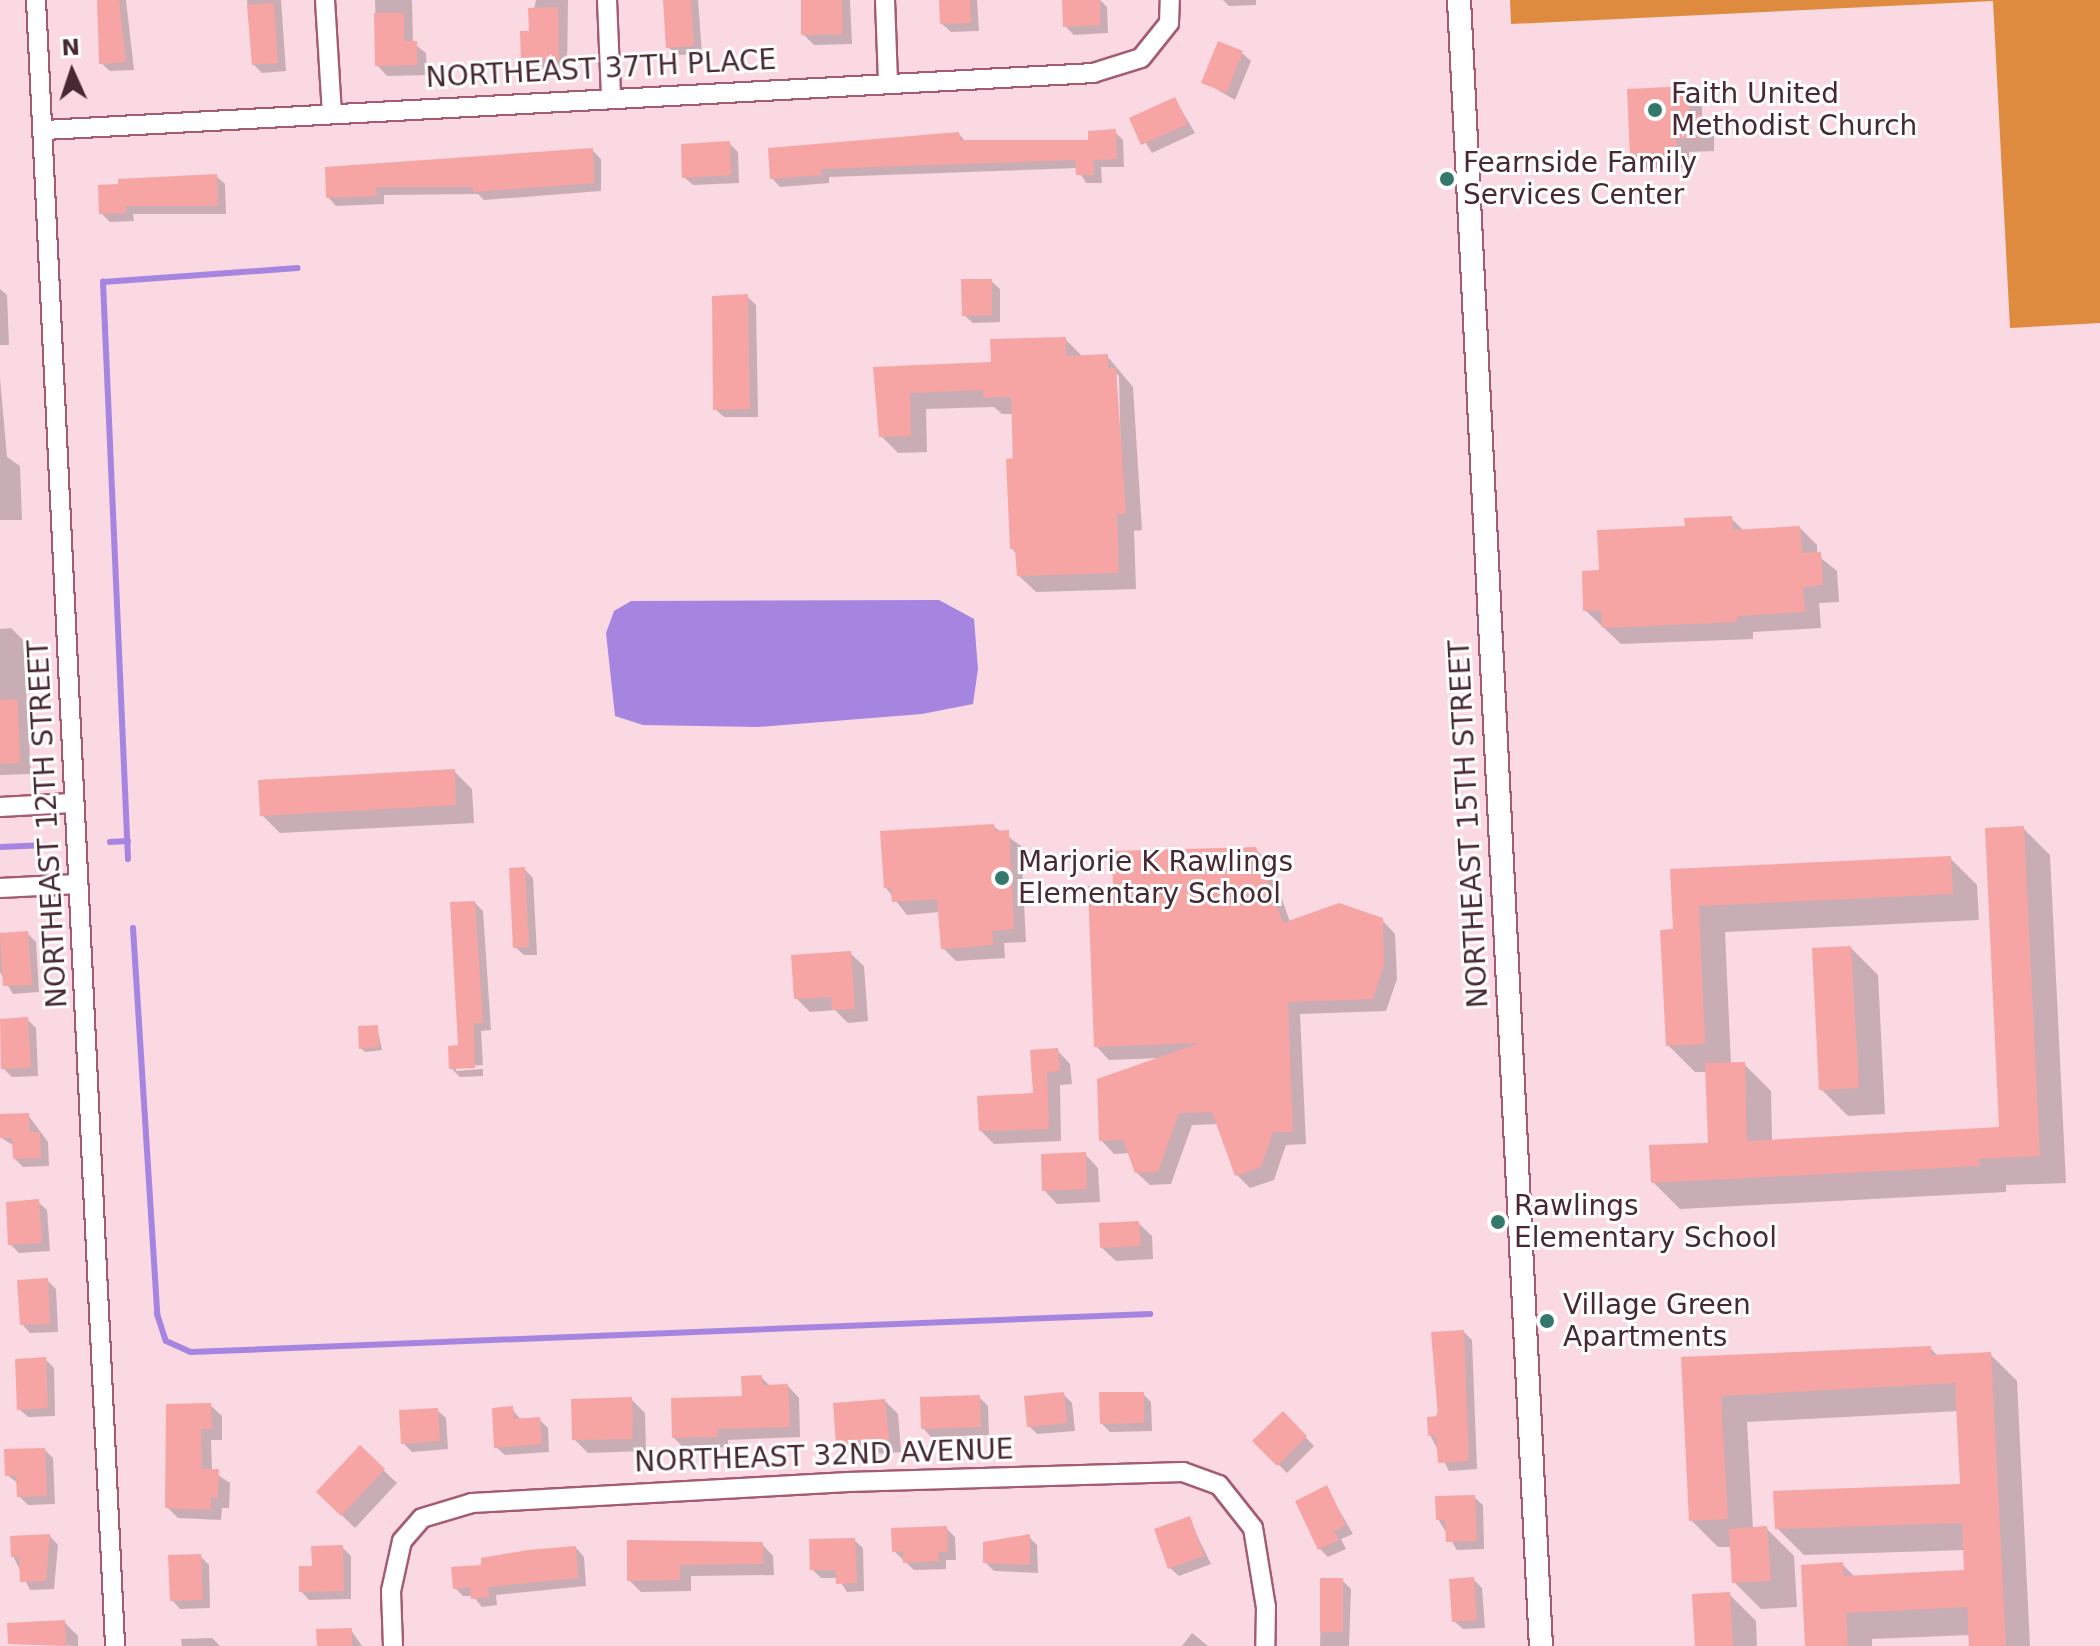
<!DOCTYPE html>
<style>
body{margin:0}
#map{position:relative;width:2100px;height:1646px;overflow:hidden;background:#fad9e2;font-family:"DejaVu Sans",sans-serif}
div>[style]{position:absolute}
.forest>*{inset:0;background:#de8b40}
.water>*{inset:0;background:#a685e1}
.shadow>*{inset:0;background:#0003}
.stream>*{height:6px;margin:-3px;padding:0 3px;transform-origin:3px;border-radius:3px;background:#a685e1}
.building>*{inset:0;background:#f6a4a4}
.roads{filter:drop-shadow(2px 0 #a45c74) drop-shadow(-2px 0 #a45c74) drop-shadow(0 2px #a45c74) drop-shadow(0 -2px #a45c74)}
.minor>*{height:18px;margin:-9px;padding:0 9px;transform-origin:9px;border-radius:9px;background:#fff}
.tertiary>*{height:22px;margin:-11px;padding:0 11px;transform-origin:11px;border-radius:11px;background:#fff}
.dots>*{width:22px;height:22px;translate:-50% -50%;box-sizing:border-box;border:4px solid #fff;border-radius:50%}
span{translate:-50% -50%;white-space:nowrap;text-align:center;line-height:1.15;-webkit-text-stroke:6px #fff;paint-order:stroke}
.street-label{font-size:28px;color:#482933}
.poi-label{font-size:28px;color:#482933}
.left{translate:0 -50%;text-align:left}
.north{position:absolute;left:32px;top:32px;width:80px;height:80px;-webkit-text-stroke:6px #fff;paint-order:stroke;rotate:357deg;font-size:22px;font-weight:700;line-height:32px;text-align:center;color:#482933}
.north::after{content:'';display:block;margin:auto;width:28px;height:36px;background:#482933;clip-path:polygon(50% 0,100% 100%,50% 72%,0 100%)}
</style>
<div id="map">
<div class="forest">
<div style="clip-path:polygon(1510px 0,2100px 0,2100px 323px,2010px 328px,1993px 1px,1511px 24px)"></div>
</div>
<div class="water">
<div style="clip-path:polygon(939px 600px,974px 619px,978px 669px,973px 704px,922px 714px,758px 727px,643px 725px,615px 716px,606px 633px,614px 611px,631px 601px)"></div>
</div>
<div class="shadow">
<div style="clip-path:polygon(99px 0,126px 0,134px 70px,110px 71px,101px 63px)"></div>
<div style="clip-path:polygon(247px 0,281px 0,286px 71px,262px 73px,253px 64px)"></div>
<div style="clip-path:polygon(375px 0,412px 0,413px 43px,426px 53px,427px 75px,387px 76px,377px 65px)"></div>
<div style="clip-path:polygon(536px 0,568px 0,567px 69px,532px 70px,523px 61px)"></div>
<div style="clip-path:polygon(665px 0,698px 0,702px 54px,677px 55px,668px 47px)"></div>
<div style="clip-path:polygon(803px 0,850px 0,852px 44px,814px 45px,803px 34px)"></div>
<div style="clip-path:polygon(941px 0,977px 0,979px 31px,951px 32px,942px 24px)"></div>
<div style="clip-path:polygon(1100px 0,1107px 7px,1108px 33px,1074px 35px,1065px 26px)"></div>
<div style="clip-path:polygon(1223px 0,1256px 0,1256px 5px,1229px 6px)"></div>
<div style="clip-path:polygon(1242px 53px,1251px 61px,1235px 100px,1204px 82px)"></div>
<div style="clip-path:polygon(1688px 88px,1702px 102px,1702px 118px,1714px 129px,1714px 151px,1689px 152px,1689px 167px,1645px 169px,1632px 155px)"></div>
<div style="clip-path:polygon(1175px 99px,1195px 133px,1152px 153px,1131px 119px)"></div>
<div style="clip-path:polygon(1115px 132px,1123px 140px,1124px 167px,1101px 167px,1102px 183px,1086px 183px,1077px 168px,829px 177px,829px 183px,780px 187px,772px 178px,959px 134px,966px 142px,1090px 142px)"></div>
<div style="clip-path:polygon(729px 143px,738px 152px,739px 183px,693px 185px,684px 177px)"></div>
<div style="clip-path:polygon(592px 150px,601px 159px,601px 191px,484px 200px,478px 194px,384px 195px,384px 204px,336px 206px,328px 197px,327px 169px)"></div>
<div style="clip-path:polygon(216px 176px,225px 184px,226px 214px,133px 214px,134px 221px,110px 222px,101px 213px)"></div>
<div style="clip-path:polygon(991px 281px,1000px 289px,1000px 322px,973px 323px,964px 315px)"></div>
<div style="clip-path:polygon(0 289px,7px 295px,9px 345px,0 345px)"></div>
<div style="clip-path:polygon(747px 296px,756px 305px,758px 417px,724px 417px,715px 409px)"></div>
<div style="clip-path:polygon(evenodd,1065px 339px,1082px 356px,1107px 356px,1133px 387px,1142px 530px,1134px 531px,1136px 589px,1036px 592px,1018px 575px,1018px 555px,1012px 549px,1013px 414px,1002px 414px,994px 407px,926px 409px,927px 452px,898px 453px,881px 436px,875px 369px,993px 364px,1065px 339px,1114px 372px,1119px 376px,1121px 463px,1114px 372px)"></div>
<div style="clip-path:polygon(0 378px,7px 457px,20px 466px,22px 520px,0 520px)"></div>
<div style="clip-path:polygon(1731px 518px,1745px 532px,1800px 528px,1817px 545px,1817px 555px,1837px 571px,1839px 602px,1819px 603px,1821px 628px,1753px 632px,1753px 639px,1621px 644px,1585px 610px,1601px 572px,1687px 528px)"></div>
<div style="clip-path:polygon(11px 628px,23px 640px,31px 774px,0 775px,0 629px)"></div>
<div style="clip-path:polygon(454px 771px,472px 789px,474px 823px,280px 833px,262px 815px)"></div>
<div style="clip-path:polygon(993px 826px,1021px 846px,1026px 942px,1004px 943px,1005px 958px,956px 961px,943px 948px,940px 912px,907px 915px,886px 888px)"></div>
<div style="clip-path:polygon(2023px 828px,2050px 855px,2066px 1183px,2006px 1185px,2006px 1192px,1680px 1209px,1653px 1182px,1710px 1144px,1707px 1072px,1695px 1072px,1668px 1045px,1675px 931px,1672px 871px,1950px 858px,1977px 885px,1979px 920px,1725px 932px,1731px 1064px,1744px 1064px,1771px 1091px,1772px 1142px,2001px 1129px)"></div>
<div style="clip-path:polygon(1255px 849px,1269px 862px,1290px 922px,1382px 920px,1395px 934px,1397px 979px,1386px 1011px,1300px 1014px,1306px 1144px,1286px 1145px,1274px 1180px,1250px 1188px,1237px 1175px,1219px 1124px,1192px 1125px,1171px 1184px,1150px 1185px,1136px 1172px,1130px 1153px,1114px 1154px,1101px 1140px,1160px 1058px,1109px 1060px,1096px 1046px,1115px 888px)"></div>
<div style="clip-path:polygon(524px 869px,533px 878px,537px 955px,524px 955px,515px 947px)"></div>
<div style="clip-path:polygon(475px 903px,483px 911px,491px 1030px,481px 1031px,483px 1065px,456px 1067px,456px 1071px,483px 1069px,483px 1076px,460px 1077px,451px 1068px,460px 1047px)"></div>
<div style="clip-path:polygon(28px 934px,36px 942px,39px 992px,13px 994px,0 972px,0 935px)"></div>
<div style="clip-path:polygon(1851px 948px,1878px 975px,1885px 1114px,1848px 1116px,1821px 1089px)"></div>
<div style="clip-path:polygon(850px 953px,864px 966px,868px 1021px,848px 1023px,835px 1010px,810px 1012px,796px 998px)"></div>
<div style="clip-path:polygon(28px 1020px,36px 1028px,38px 1076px,12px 1077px,3px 1068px)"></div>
<div style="clip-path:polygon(377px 1027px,382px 1050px,365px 1052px,361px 1048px)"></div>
<div style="clip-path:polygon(1057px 1050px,1070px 1064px,1072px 1084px,1060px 1085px,1061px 1141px,994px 1144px,980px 1130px,1035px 1095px)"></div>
<div style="clip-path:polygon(28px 1115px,48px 1142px,49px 1166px,23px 1167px,14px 1158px,14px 1146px,0 1137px,0 1116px)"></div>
<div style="clip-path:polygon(1085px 1154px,1098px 1168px,1100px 1202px,1057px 1204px,1044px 1190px)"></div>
<div style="clip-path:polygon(38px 1202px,47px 1210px,50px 1251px,19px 1253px,10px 1244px)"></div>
<div style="clip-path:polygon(1138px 1223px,1152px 1236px,1153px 1259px,1116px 1261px,1102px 1248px)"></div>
<div style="clip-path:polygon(47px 1280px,56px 1289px,58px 1332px,30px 1333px,22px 1324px)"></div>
<div style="clip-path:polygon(1464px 1332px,1472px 1340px,1477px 1469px,1449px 1471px,1430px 1435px)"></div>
<div style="clip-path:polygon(1930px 1348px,1938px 1356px,1990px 1354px,2017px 1381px,2030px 1646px,1971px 1646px,1970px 1635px,1872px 1639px,1872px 1646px,1807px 1646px,1842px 1564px,1855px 1577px,1966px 1572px,1965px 1550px,1804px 1555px,1777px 1528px,1962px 1486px,1959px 1411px,1747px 1422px,1753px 1529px,1767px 1529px,1794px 1556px,1797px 1607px,1761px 1609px,1734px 1582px,1732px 1547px,1718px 1547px,1691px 1520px,1683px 1359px)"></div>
<div style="clip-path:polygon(45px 1359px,54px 1368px,55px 1416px,28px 1417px,19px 1409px)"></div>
<div style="clip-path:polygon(761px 1377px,771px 1387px,788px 1386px,799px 1398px,800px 1437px,728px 1440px,728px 1447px,685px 1449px,674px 1438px,744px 1398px)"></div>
<div style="clip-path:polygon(1063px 1394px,1072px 1403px,1075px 1431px,1037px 1434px,1029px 1426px)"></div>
<div style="clip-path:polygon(1143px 1394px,1151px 1402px,1152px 1431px,1110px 1432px,1102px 1424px)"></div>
<div style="clip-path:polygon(979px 1397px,988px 1406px,989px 1435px,931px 1437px,923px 1428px)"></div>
<div style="clip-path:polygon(631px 1399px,645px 1413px,646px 1451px,588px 1453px,574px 1439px)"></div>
<div style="clip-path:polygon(885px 1401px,898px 1414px,901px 1452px,852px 1456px,838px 1443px)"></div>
<div style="clip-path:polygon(210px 1405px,222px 1416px,222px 1440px,211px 1440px,212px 1471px,230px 1483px,229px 1508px,222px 1508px,221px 1520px,178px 1518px,167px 1507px)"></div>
<div style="clip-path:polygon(512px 1409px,521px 1420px,539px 1419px,548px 1428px,549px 1452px,505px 1455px,496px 1447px)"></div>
<div style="clip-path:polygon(437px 1410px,446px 1418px,448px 1449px,412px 1452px,403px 1443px)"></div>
<div style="clip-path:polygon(1283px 1414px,1314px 1446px,1287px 1473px,1255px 1441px)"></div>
<div style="clip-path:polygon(360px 1448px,397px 1483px,355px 1528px,318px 1492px)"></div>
<div style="clip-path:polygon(45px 1450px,53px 1458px,55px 1504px,28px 1505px,19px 1496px,19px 1484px,7px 1475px)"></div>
<div style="clip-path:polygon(1326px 1488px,1353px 1534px,1341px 1539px,1346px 1549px,1328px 1557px,1320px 1549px)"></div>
<div style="clip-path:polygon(1474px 1497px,1483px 1505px,1484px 1549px,1457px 1550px,1438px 1519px)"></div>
<div style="clip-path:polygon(1189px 1519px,1211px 1564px,1179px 1576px,1170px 1568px)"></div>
<div style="clip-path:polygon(946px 1528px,955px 1537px,956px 1560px,946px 1560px,946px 1569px,914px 1570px,894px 1551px)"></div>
<div style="clip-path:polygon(50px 1536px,58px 1545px,54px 1589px,30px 1590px,13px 1556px)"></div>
<div style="clip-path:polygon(1029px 1537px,1037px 1545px,1038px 1573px,994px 1571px,985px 1562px)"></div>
<div style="clip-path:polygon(854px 1540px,863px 1548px,864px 1591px,847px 1592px,838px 1578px,821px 1578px,812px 1569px)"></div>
<div style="clip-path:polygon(629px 1542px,762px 1544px,773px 1556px,774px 1575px,691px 1576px,691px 1591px,641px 1592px,629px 1580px)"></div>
<div style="clip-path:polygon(342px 1547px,351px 1556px,351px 1599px,309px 1600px,301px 1591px,314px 1568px)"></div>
<div style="clip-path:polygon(576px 1548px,584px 1557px,586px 1586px,496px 1595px,497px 1605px,482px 1607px,473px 1596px,463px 1596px,455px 1588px,483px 1566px)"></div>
<div style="clip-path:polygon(200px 1556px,209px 1565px,210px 1608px,180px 1609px,172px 1600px)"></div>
<div style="clip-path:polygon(1322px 1580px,1342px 1580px,1351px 1589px,1349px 1646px,1320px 1646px)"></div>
<div style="clip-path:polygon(1474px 1580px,1482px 1588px,1485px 1628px,1463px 1629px,1454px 1621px)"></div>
<div style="clip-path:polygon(1729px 1594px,1756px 1621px,1757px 1646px,1697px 1646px)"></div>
<div style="clip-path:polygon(64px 1622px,78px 1636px,78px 1646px,10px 1643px)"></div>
<div style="clip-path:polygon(351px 1630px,362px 1646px,319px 1646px)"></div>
<div style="clip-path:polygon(1192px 1633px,1208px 1646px,1182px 1646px)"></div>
<div style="clip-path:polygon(212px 1638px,220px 1646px,182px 1646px,181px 1639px)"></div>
</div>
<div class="stream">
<div style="left:110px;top:842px;width:18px;rotate:-3deg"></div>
<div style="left:0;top:847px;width:48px;rotate:-2.4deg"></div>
<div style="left:128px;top:859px;width:578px;rotate:-92.48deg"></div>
<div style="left:103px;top:282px;width:195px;rotate:-4.1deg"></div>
<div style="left:133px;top:928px;width:387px;rotate:86.4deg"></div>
<div style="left:157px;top:1314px;width:28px;rotate:72deg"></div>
<div style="left:166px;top:1341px;width:27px;rotate:24deg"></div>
<div style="left:191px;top:1352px;width:960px;rotate:-2.27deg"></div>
</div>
<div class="building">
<div style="clip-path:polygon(97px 0,119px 0,126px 62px,99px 64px)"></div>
<div style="clip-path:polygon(663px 0,691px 0,694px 46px,666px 48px)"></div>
<div style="clip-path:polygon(801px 0,842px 0,843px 34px,801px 35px)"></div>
<div style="clip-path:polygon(939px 0,970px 0,971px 23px,940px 24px)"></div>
<div style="clip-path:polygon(1062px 0,1100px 0,1100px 25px,1063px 27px)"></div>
<div style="clip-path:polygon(274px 3px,278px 63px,252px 65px,247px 5px)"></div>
<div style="clip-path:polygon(558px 7px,559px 61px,521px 62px,520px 31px,529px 31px,528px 8px)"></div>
<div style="clip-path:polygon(374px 13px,404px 13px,404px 41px,417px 41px,417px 65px,375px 66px)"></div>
<div style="clip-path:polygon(1218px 41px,1243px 51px,1227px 93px,1201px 83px)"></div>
<div style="clip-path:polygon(1689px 86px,1690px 115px,1701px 114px,1702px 138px,1676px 139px,1677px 154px,1630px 156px,1627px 89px)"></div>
<div style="clip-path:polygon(1175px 97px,1188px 124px,1141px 145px,1129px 118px)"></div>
<div style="clip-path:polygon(1116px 129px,1117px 159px,1093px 160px,1094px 175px,1076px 175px,1075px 160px,821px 169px,822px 175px,770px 179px,768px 148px,959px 132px,960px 140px,1088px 140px,1088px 131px)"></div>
<div style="clip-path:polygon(730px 141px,731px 175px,682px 178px,681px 144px)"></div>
<div style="clip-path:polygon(593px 148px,594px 183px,473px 192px,473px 187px,376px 187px,377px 196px,326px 198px,325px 167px)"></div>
<div style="clip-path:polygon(217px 174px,218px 206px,126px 206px,126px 213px,99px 214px,98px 185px,118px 184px,118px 179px)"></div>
<div style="clip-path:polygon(961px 279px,992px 279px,992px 315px,962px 316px)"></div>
<div style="clip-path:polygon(748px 294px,750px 409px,713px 410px,712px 296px)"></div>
<div style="clip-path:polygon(1066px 337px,1066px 356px,1108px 354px,1108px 368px,1116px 368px,1126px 514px,1117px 514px,1119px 573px,1017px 576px,1015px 549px,1010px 549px,1006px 459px,1013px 458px,1011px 397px,983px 398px,983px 390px,910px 393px,911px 436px,879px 437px,873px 367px,991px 362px,990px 339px)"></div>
<div style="clip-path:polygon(1732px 516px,1733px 530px,1800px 526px,1802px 553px,1821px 552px,1823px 585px,1803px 587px,1805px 612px,1737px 616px,1737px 622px,1602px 628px,1601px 610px,1583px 611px,1582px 571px,1599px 570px,1597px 530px,1685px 526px,1684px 518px)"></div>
<div style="clip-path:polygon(18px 699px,20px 763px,0 764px,0 700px)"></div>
<div style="clip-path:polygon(455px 769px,456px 805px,260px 816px,258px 780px)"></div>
<div style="clip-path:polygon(994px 824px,995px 831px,1009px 830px,1014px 929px,992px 931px,993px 945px,941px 949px,937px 899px,892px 902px,891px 888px,884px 888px,880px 831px)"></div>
<div style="clip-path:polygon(2024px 826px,2040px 1156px,1979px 1159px,1980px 1166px,1651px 1183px,1649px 1145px,1708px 1143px,1705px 1063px,1745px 1062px,1747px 1141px,1999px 1127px,1985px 828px)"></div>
<div style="clip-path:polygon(1256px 847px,1283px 923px,1339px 903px,1383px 918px,1384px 965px,1373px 999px,1288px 1002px,1293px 1132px,1273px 1132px,1261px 1167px,1235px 1176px,1212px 1112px,1179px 1113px,1158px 1172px,1135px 1173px,1123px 1140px,1099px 1141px,1097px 1079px,1200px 1043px,1094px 1047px,1088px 886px,1113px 886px,1112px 851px)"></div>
<div style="clip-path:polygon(1951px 856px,1953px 894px,1699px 906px,1705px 1044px,1666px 1046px,1660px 930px,1673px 929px,1670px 869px)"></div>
<div style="clip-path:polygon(525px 867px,529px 947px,513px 948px,509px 868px)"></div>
<div style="clip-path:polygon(475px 901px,483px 1023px,474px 1023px,475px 1068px,449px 1069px,448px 1046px,458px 1045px,450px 902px)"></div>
<div style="clip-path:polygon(28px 931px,32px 985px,3px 986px,0 933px)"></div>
<div style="clip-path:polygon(1851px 946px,1859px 1088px,1819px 1090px,1812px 948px)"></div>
<div style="clip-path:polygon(851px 951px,855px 1009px,832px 1010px,831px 997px,794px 999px,791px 955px)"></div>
<div style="clip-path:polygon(28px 1017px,31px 1068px,1px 1069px,0 1019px)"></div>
<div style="clip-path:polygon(378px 1025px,379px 1047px,359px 1049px,358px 1026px)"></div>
<div style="clip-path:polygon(1058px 1048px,1060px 1071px,1047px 1072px,1049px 1129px,979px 1131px,977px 1096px,1033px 1093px,1030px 1050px)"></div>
<div style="clip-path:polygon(29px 1113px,30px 1132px,40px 1132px,41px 1158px,13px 1159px,12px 1138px,0 1138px,0 1114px)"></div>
<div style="clip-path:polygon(1086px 1152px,1087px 1189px,1042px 1191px,1041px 1154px)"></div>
<div style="clip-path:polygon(39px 1199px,42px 1243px,8px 1245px,6px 1202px)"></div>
<div style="clip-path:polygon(1139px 1221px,1141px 1246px,1100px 1248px,1099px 1223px)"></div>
<div style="clip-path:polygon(48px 1278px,50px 1324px,20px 1325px,17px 1280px)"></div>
<div style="clip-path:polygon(1464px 1330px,1469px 1461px,1438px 1463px,1436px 1435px,1428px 1436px,1427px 1417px,1438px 1416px,1431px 1332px)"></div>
<div style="clip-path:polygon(1931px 1346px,1931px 1355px,1991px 1352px,2006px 1646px,1969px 1646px,1967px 1607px,1846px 1613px,1848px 1646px,1805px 1646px,1801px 1565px,1843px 1562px,1844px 1576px,1964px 1570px,1962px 1523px,1775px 1529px,1773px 1491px,1960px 1484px,1955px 1383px,1721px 1396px,1728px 1519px,1689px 1521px,1681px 1357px)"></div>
<div style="clip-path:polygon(46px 1357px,48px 1408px,17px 1410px,15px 1359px)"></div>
<div style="clip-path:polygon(762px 1375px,762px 1385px,788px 1384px,790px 1427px,718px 1429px,718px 1437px,672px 1438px,671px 1398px,742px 1396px,741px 1376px)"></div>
<div style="clip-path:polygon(1064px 1392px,1067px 1423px,1027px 1427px,1024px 1396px)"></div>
<div style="clip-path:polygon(1099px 1392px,1144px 1392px,1144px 1423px,1100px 1424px)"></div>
<div style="clip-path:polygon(980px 1395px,981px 1427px,921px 1429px,920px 1397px)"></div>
<div style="clip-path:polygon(632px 1397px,633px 1439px,572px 1440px,571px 1399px)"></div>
<div style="clip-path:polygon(885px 1399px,889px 1440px,836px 1444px,833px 1403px)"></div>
<div style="clip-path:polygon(211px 1403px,212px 1429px,201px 1429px,202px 1469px,219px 1469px,218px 1498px,211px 1497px,211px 1510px,165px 1508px,166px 1404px)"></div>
<div style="clip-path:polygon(513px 1406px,514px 1419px,540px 1417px,542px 1444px,494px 1448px,492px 1408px)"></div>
<div style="clip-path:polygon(438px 1408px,440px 1441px,401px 1444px,399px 1410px)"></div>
<div style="clip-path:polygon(1283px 1411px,1307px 1436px,1277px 1466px,1252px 1441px)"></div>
<div style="clip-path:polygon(360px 1445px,385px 1469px,341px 1516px,316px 1492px)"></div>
<div style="clip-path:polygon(45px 1448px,47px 1496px,17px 1497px,16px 1476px,5px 1476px,4px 1449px)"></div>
<div style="clip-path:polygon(1327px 1485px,1346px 1525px,1334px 1531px,1339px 1540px,1318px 1550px,1295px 1501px)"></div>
<div style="clip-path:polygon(1475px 1495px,1477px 1541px,1446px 1542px,1445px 1520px,1436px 1520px,1435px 1496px)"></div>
<div style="clip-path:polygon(1190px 1516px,1204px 1556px,1168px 1569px,1154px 1529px)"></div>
<div style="clip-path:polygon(947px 1526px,948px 1552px,938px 1552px,939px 1561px,903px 1563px,903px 1551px,892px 1552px,891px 1528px)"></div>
<div style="clip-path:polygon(1767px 1526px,1771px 1581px,1732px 1583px,1729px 1529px)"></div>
<div style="clip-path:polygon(50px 1534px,46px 1581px,20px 1582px,19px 1556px,11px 1557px,10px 1536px)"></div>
<div style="clip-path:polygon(1030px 1534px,1030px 1565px,983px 1563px,983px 1542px)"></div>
<div style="clip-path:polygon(855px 1538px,857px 1583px,836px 1584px,836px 1570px,810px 1570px,809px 1539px)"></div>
<div style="clip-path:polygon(627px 1540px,763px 1542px,763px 1564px,680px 1565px,680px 1580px,627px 1581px)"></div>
<div style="clip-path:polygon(343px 1545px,344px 1591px,299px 1592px,299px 1566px,312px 1566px,311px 1546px)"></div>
<div style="clip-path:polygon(576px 1546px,578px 1578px,488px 1587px,489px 1597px,471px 1599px,470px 1587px,453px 1589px,451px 1567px,481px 1565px,481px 1558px,528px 1550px)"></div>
<div style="clip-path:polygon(201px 1554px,203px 1600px,170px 1601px,168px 1555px)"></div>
<div style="clip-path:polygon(1474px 1577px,1477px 1620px,1452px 1622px,1449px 1579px)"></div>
<div style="clip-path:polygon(1320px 1578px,1343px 1578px,1343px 1632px,1320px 1632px)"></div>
<div style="clip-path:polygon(1730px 1592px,1733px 1646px,1695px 1646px,1692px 1594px)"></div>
<div style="clip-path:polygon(65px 1620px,66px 1646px,8px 1644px,7px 1623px)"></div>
<div style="clip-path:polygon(352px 1628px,352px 1646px,317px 1646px,316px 1629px)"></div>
</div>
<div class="roads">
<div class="minor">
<div style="left:36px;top:0;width:1648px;rotate:87.25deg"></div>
<div style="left:325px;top:0;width:113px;rotate:86.5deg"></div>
<div style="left:607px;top:0;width:96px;rotate:87.6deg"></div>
<div style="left:885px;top:0;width:80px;rotate:87.9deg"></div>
<div style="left:45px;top:130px;width:1050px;rotate:-3.11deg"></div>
<div style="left:1093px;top:73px;width:50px;rotate:-17.4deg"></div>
<div style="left:1141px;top:58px;width:45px;rotate:-51.3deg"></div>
<div style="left:1169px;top:23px;width:23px;rotate:-88deg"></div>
<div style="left:0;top:807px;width:72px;rotate:-3.2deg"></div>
<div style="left:0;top:888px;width:78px;rotate:-2.9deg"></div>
<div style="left:393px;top:1646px;width:55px;rotate:-92.1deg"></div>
<div style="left:391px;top:1591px;width:51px;rotate:-77.6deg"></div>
<div style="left:402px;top:1541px;width:30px;rotate:-49deg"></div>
<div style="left:422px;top:1518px;width:52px;rotate:-16.7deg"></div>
<div style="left:472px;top:1503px;width:377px;rotate:-3.2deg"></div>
<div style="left:848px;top:1482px;width:335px;rotate:-1.7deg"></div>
<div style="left:1183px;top:1472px;width:38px;rotate:20deg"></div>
<div style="left:1219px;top:1485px;width:55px;rotate:51.7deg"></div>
<div style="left:1253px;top:1528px;width:80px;rotate:80.7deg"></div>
<div style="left:1266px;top:1607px;width:39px;rotate:91deg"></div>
</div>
<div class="tertiary">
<div style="left:1459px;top:0;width:1648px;rotate:87.15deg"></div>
</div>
</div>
<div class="dots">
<div style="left:1655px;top:110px;background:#34786c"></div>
<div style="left:1447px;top:179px;background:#34786c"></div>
<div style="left:1002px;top:878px;background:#34786c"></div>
<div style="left:1498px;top:1222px;background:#34786c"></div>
<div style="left:1547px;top:1321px;background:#34786c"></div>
</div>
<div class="street-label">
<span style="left:601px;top:69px;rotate:-3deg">NORTHEAST 37TH PLACE</span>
<span style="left:48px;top:824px;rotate:-93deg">NORTHEAST 12TH STREET</span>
<span style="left:1469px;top:824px;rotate:-93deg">NORTHEAST 15TH STREET</span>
<span style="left:824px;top:1456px;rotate:-2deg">NORTHEAST 32ND AVENUE</span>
</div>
<div class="poi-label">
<span class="left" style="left:1671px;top:110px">Faith United<br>Methodist Church</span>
<span class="left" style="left:1463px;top:179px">Fearnside Family<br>Services Center</span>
<span class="left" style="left:1018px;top:878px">Marjorie K Rawlings<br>Elementary School</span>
<span class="left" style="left:1514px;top:1222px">Rawlings<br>Elementary School</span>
<span class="left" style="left:1563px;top:1321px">Village Green<br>Apartments</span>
</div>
<div class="north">N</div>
</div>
